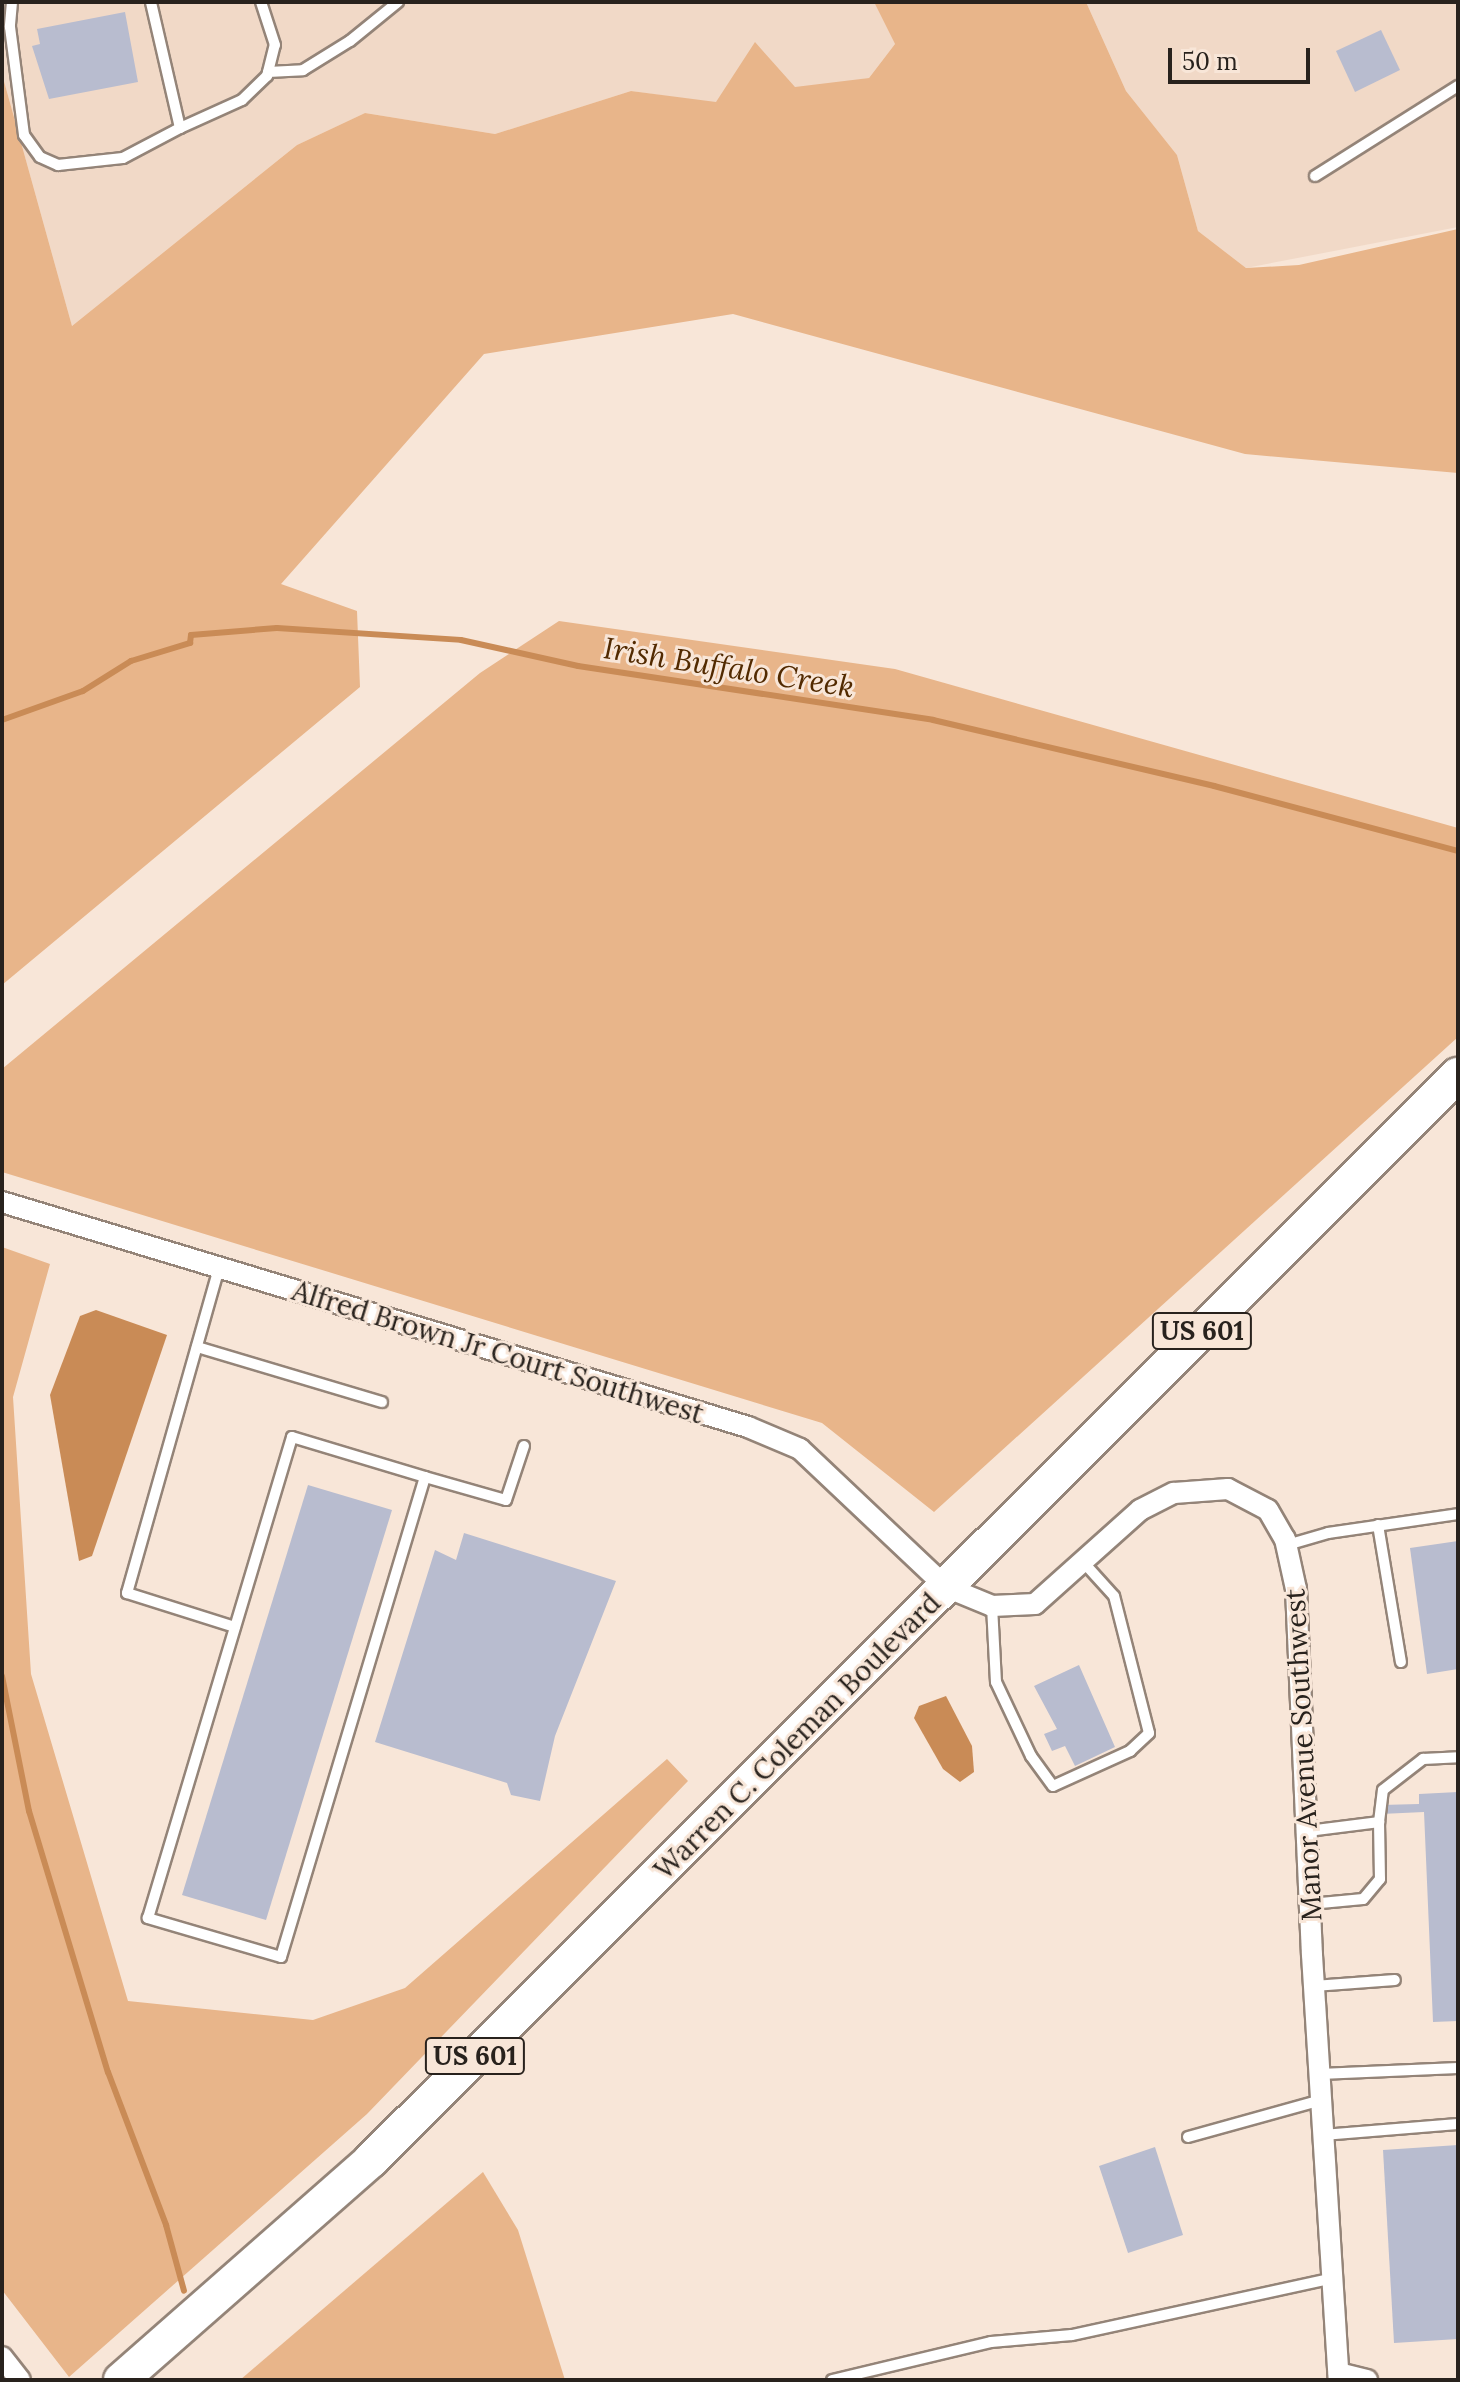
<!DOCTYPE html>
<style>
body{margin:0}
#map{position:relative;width:1460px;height:2382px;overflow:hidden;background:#f8e6d8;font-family:Lora,serif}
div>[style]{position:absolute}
.built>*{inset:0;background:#f1d9c7}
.green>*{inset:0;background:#e8b58a}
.water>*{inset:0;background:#c98b56}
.stream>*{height:6px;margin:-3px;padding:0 3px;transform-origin:3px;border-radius:3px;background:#c98b56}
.building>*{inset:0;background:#b8bccf}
.roads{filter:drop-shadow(2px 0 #948478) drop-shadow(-2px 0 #948478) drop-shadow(0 2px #948478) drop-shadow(0 -2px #948478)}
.service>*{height:10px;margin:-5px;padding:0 5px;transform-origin:5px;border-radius:5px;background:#fff}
.minor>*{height:20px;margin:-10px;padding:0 10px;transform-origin:10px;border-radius:10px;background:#fff}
.trunk>*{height:34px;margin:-17px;padding:0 17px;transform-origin:17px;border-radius:17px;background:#fff}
span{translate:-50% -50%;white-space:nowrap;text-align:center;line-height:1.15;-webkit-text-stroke:6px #f8e6d8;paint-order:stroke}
.shield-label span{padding:2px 6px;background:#f8e6d8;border:2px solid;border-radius:6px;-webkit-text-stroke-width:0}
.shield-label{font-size:26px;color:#28221d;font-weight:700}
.street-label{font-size:28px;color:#28221d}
.water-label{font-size:30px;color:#522a00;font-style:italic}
.frame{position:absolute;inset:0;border:4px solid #28221d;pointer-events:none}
.scale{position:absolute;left:1168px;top:48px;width:142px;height:36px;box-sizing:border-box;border:4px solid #28221d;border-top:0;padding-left:10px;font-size:24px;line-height:28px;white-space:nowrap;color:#28221d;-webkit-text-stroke:6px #f8e6d8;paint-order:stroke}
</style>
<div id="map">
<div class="built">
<div style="clip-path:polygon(2px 2px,874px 2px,895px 44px,869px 78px,716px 103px,631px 91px,495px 134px,365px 113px,297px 145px,72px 326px,2px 74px)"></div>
<div style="clip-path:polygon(1086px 2px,1458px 2px,1458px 227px,1246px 268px,1198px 231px,1177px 155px,1126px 91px)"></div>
</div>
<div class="green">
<div style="clip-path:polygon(874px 2px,1086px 2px,1126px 91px,1177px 155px,1198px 231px,1246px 268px,1299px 265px,1458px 229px,1458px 473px,1245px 454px,733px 314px,484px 354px,281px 584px,357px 611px,360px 687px,2px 985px,2px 74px,72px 326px,297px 145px,365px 113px,495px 134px,631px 91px,716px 102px,755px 42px,795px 87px,869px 78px,895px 44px)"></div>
<div style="clip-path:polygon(559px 621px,895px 669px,1458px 828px,1458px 1037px,934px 1512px,822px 1423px,2px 1172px,2px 1069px,480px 673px)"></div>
<div style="clip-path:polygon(2px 1247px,50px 1264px,13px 1397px,31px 1674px,128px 2001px,313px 2020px,405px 1988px,667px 1759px,688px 1781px,367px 2114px,69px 2377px,2px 2290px)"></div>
<div style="clip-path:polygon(483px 2172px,518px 2230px,565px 2380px,240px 2380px)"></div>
</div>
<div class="water">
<div style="clip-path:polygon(96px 1310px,167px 1335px,92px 1556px,79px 1561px,50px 1395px,80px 1316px)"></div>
<div style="clip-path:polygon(946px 1696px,972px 1746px,974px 1772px,960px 1782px,943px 1769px,914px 1718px,919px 1706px)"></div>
</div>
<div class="stream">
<div style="left:2px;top:720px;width:86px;rotate:-19.7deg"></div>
<div style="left:83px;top:691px;width:57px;rotate:-32deg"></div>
<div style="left:131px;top:661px;width:62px;rotate:-17deg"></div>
<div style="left:190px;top:643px;width:8px;rotate:-83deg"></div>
<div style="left:191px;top:635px;width:86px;rotate:-4.7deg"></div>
<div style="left:277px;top:628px;width:184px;rotate:3.7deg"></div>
<div style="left:461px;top:640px;width:120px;rotate:12.5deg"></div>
<div style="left:578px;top:666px;width:359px;rotate:8.6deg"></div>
<div style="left:933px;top:720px;width:289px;rotate:13.2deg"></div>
<div style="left:1214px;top:786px;width:253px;rotate:14.9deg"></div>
<div style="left:2px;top:1676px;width:138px;rotate:78.7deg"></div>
<div style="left:29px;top:1811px;width:273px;rotate:73.2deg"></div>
<div style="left:108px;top:2072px;width:164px;rotate:69.2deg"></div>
<div style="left:166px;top:2225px;width:68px;rotate:74.7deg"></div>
</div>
<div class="building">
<div style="clip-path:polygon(125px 12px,138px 82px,49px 99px,32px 46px,40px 44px,37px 29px)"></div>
<div style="clip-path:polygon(1381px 30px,1400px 70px,1355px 92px,1336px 51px)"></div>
<div style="clip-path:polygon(308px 1485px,392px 1510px,266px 1920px,182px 1895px)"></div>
<div style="clip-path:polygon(464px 1533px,616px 1581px,555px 1736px,540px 1801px,511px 1795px,507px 1783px,375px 1742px,435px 1550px,456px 1560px)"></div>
<div style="clip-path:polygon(1458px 1541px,1458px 1669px,1427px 1674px,1410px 1548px)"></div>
<div style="clip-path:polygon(1079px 1665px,1115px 1747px,1075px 1766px,1065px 1746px,1052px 1751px,1044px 1734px,1057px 1729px,1034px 1686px)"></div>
<div style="clip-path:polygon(1458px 1792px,1458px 2021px,1433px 2022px,1424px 1812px,1381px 1814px,1381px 1805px,1419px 1804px,1419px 1794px)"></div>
<div style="clip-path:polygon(1458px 2145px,1458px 2339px,1394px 2343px,1383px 2150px)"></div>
<div style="clip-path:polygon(1155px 2147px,1183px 2235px,1128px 2253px,1099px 2166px)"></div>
</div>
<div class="roads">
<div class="service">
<div style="left:12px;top:2px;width:25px;rotate:95deg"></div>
<div style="left:10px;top:27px;width:109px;rotate:82.6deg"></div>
<div style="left:24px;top:135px;width:27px;rotate:54deg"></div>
<div style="left:40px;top:157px;width:20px;rotate:24deg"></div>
<div style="left:58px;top:165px;width:65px;rotate:-6.1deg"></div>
<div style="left:123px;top:158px;width:64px;rotate:-27.8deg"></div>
<div style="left:180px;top:128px;width:129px;rotate:-103deg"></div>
<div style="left:268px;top:72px;width:35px;rotate:-3deg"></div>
<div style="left:303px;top:70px;width:55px;rotate:-31.7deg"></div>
<div style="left:350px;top:41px;width:62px;rotate:-39.1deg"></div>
<div style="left:180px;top:128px;width:68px;rotate:-24.3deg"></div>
<div style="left:242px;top:100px;width:35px;rotate:-44deg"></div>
<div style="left:267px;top:76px;width:32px;rotate:-76deg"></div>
<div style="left:275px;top:45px;width:45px;rotate:-108deg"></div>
<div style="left:1315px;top:176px;width:169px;rotate:-32.2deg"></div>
<div style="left:219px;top:1268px;width:338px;rotate:105.8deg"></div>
<div style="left:127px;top:1593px;width:113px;rotate:17.5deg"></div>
<div style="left:197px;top:1347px;width:193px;rotate:16.6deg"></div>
<div style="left:292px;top:1437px;width:139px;rotate:16.7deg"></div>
<div style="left:425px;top:1477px;width:501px;rotate:106.7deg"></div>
<div style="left:281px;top:1957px;width:139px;rotate:-163.7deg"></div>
<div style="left:148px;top:1918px;width:502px;rotate:-73.33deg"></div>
<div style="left:425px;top:1477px;width:84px;rotate:15.9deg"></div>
<div style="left:506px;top:1500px;width:57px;rotate:-71.6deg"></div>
<div style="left:1378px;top:1525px;width:139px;rotate:80.5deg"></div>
<div style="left:1287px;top:1545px;width:43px;rotate:-16.3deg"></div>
<div style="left:1328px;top:1533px;width:131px;rotate:-8.3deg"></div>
<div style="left:992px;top:1606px;width:76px;rotate:87deg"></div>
<div style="left:996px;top:1682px;width:82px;rotate:64.7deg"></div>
<div style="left:1031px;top:1756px;width:37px;rotate:54deg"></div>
<div style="left:1053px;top:1786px;width:85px;rotate:-24.4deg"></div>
<div style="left:1130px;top:1751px;width:26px;rotate:-43deg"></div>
<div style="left:1149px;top:1733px;width:141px;rotate:-104.3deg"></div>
<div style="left:1114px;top:1596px;width:43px;rotate:-132.2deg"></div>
<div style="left:1379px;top:1822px;width:32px;rotate:-83deg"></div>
<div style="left:1383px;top:1790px;width:51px;rotate:-37.8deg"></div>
<div style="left:1423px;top:1759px;width:35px;rotate:-3deg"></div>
<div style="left:1308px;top:1831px;width:72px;rotate:-7.2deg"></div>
<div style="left:1379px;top:1822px;width:57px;rotate:89deg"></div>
<div style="left:1380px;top:1879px;width:26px;rotate:130deg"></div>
<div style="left:1363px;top:1899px;width:53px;rotate:174.6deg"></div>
<div style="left:1314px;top:1986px;width:81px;rotate:-4.2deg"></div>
<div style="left:1320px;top:2074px;width:138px;rotate:-2.5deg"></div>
<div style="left:1323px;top:2135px;width:135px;rotate:-4.7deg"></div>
<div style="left:1188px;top:2137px;width:138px;rotate:-15.5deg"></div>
<div style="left:832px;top:2380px;width:163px;rotate:-13.4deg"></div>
<div style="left:991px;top:2342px;width:81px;rotate:-4.9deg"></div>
<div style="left:1072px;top:2335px;width:267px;rotate:-12.3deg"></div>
</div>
<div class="minor">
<div style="left:2px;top:1202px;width:779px;rotate:16.78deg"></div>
<div style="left:748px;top:1427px;width:56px;rotate:22.9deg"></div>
<div style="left:800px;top:1449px;width:201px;rotate:43.4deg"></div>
<div style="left:946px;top:1587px;width:50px;rotate:22.4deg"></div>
<div style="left:992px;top:1606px;width:43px;rotate:-2.7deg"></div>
<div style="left:1035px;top:1604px;width:141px;rotate:-41.8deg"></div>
<div style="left:1140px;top:1510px;width:38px;rotate:-27deg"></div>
<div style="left:1174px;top:1493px;width:54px;rotate:-4.2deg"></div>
<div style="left:1228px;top:1489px;width:45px;rotate:27.7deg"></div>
<div style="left:1268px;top:1510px;width:34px;rotate:60deg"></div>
<div style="left:1285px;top:1539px;width:51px;rotate:77.6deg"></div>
<div style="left:1296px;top:1589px;width:366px;rotate:87.5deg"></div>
<div style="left:1312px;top:1955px;width:426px;rotate:86.4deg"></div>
<div style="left:2px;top:2357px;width:29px;rotate:52deg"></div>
<div style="left:1339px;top:2373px;width:29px;rotate:14deg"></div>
</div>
<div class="trunk">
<div style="left:121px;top:2380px;width:333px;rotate:-41.3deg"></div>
<div style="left:371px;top:2160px;width:1536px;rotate:-44.95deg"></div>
</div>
</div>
<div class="shield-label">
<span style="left:1202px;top:1331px">US 601</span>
<span style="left:475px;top:2056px">US 601</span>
</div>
<div class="street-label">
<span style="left:498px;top:1352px;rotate:17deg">Alfred Brown Jr Court Southwest</span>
<span style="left:797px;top:1736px;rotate:-45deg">Warren C. Coleman Boulevard</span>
<span style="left:1303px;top:1755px;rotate:-93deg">Manor Avenue Southwest</span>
</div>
<div class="water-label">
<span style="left:729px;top:667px;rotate:9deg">Irish Buffalo Creek</span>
</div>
<div class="frame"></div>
<div class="scale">50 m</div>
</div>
